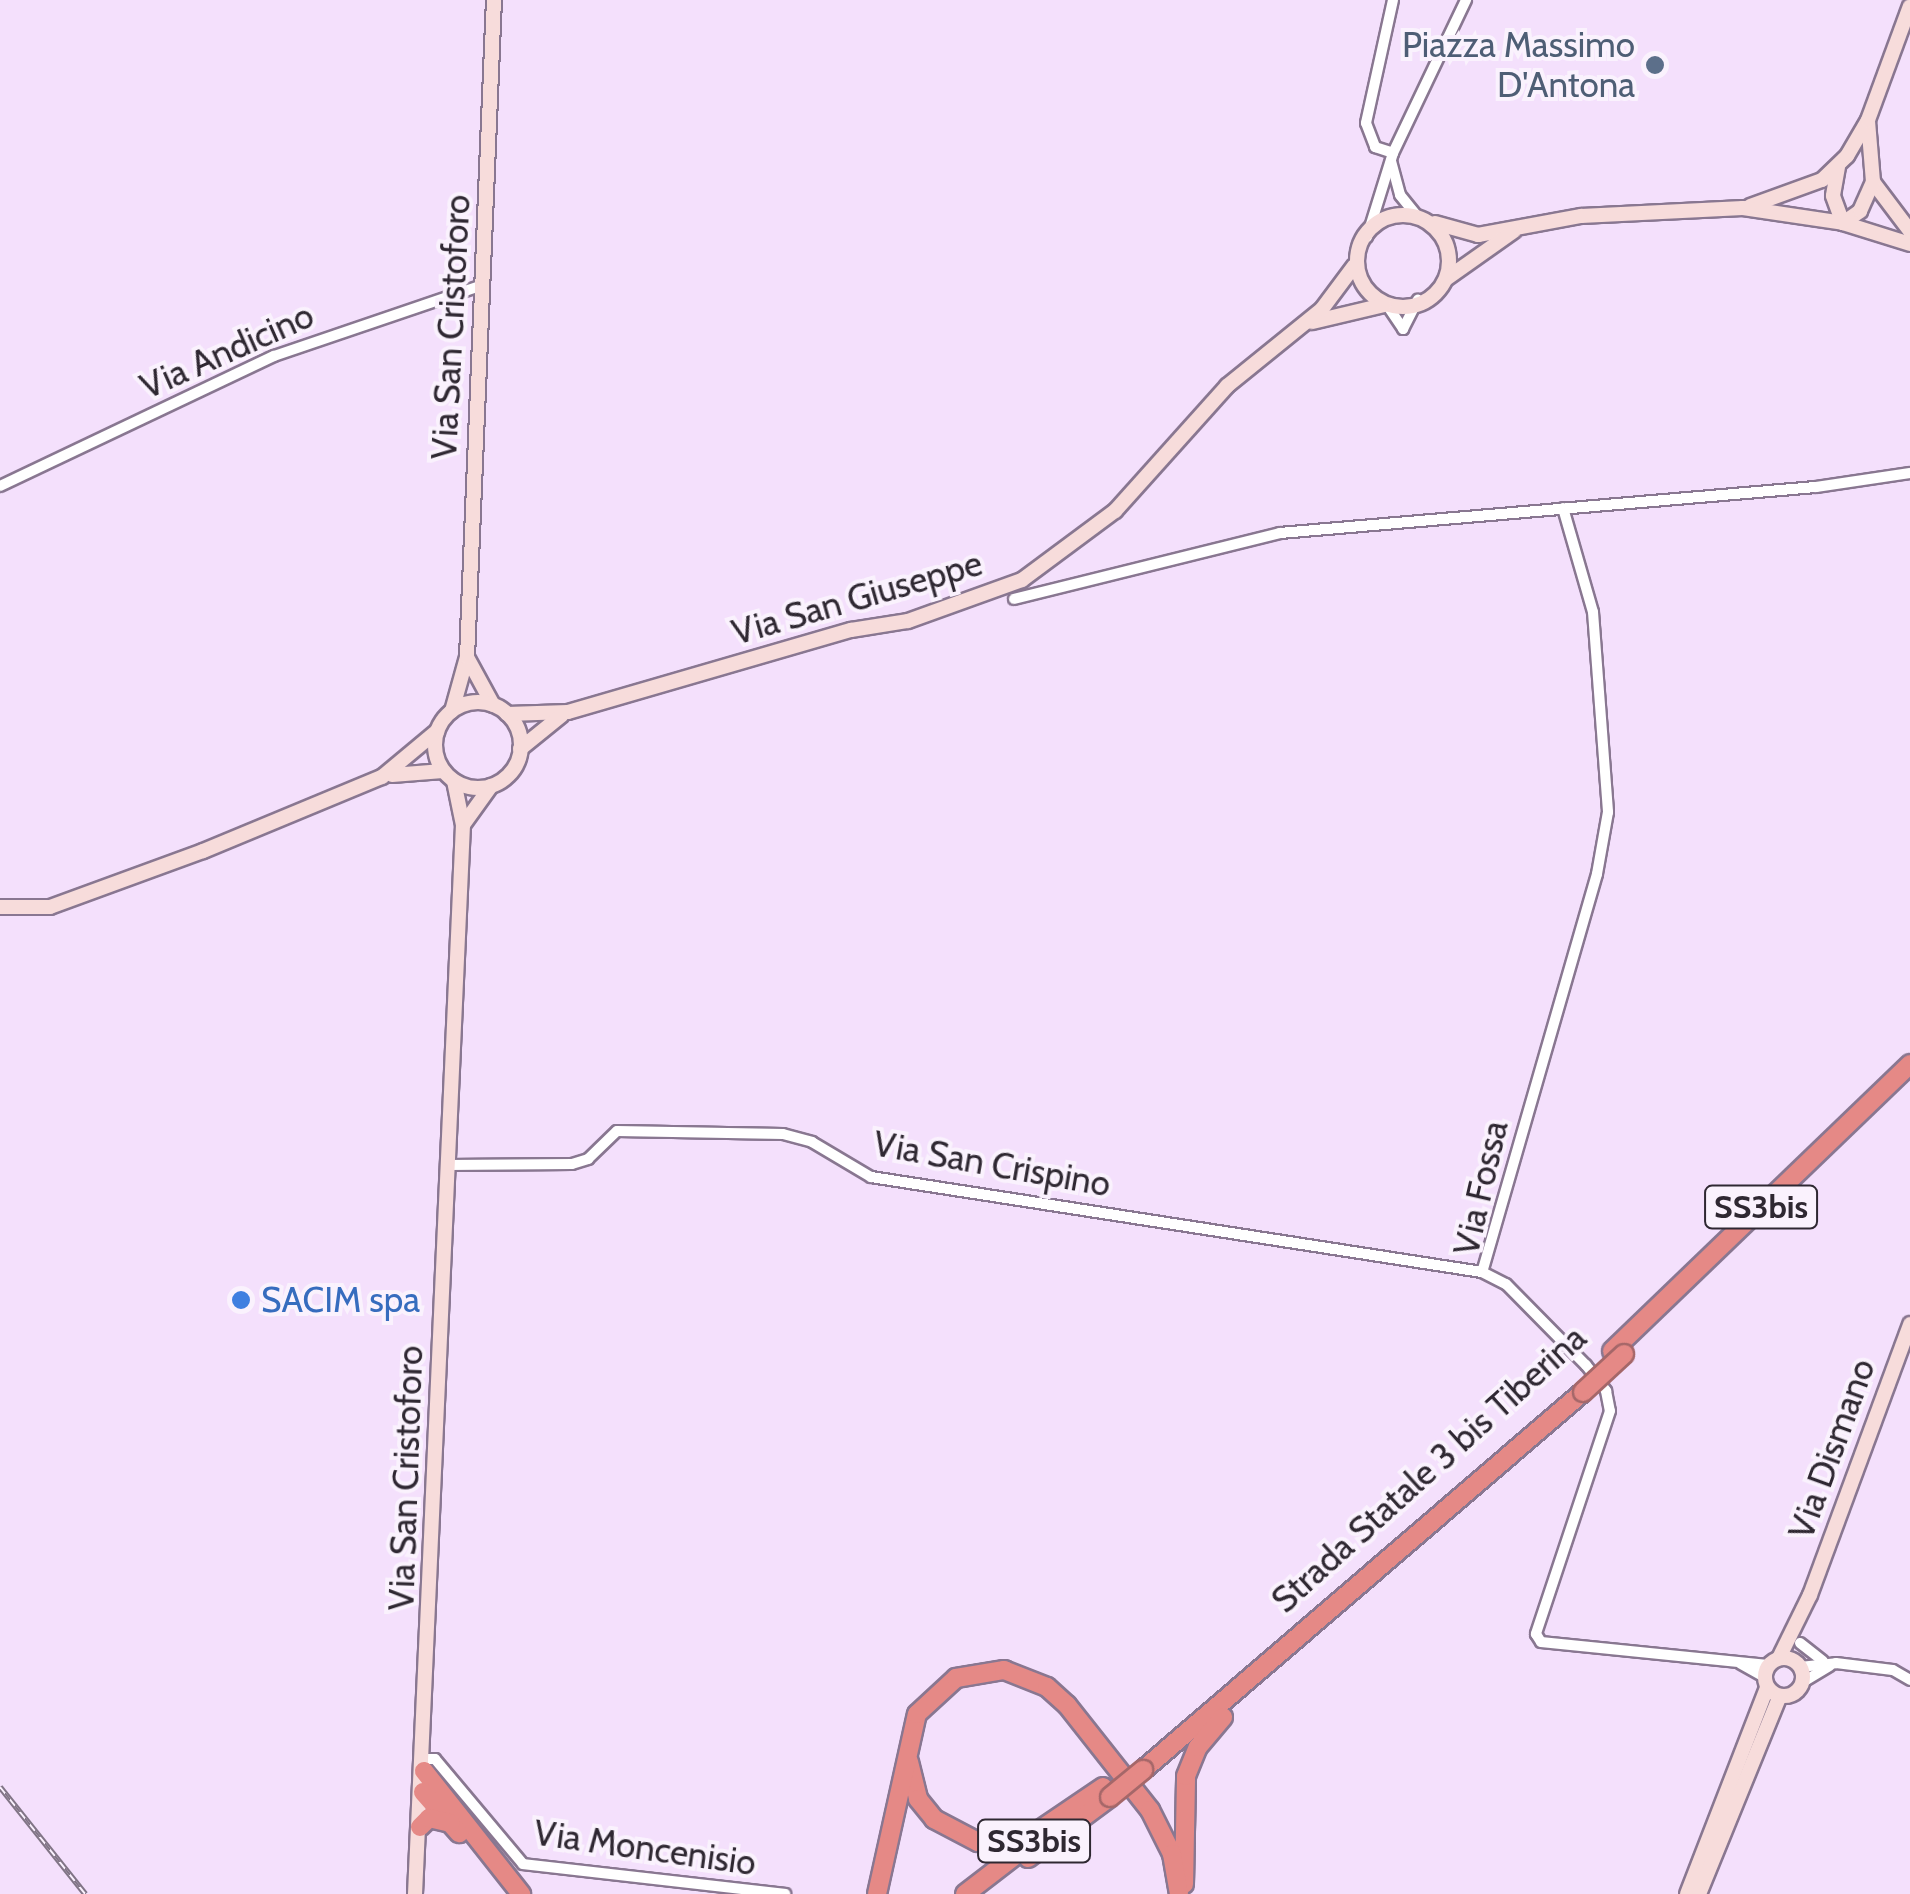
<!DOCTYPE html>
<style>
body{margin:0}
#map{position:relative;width:1910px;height:1894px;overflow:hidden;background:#f4e0fc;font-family:Cabin,sans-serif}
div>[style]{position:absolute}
.roads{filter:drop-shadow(2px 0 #897791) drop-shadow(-2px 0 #897791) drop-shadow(0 2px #897791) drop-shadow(0 -2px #897791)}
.street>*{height:10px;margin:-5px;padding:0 5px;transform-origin:5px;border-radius:5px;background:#fff}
.secondary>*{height:14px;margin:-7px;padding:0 7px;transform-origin:7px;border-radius:7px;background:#f7dcdb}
.secondary>.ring{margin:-7px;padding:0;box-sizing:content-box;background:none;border:14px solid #f7dcdb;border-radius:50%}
.highway>*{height:18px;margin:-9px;padding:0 9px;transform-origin:9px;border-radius:9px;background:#e58986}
.rail>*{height:6px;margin-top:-3px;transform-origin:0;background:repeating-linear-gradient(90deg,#faf2fd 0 8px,#817586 0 16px);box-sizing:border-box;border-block:2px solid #817586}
.bridges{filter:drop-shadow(2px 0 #a56769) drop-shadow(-2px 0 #a56769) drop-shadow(0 2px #a56769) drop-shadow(0 -2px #a56769)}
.highway-bridge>*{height:18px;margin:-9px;padding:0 9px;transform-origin:9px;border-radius:9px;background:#e58986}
.dots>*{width:28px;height:28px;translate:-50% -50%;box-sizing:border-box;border:5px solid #faf2fd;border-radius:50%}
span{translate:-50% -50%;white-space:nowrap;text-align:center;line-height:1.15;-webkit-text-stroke:8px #faf2fd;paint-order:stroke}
.shield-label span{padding:2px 8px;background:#faf2fd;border:2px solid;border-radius:8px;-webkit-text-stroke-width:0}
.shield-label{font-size:32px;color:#2f2832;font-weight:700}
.service-label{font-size:35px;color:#4e5e75}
.right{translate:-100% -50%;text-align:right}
.street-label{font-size:35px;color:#2f2832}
.shop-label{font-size:35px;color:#366cbe}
.left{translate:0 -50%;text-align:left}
</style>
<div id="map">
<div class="roads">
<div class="street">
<div style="left:1393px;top:0;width:126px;rotate:102.4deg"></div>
<div style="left:1366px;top:123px;width:26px;rotate:69deg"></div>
<div style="left:1375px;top:147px;width:19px;rotate:18deg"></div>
<div style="left:1391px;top:161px;width:35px;rotate:75deg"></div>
<div style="left:1400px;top:195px;width:28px;rotate:51deg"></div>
<div style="left:1367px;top:237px;width:88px;rotate:-72.8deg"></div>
<div style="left:1393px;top:153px;width:170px;rotate:-64.5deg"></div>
<div style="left:1387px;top:305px;width:29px;rotate:56deg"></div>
<div style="left:1403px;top:329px;width:33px;rotate:-63deg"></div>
<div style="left:0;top:486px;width:303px;rotate:-25.4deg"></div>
<div style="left:274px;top:356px;width:221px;rotate:-18.8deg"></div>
<div style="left:1563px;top:508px;width:108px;rotate:73.9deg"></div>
<div style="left:1593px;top:612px;width:201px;rotate:85.7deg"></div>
<div style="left:1608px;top:812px;width:63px;rotate:100.1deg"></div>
<div style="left:1597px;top:874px;width:414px;rotate:106.1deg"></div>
<div style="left:1482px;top:1272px;width:27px;rotate:27deg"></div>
<div style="left:1506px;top:1284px;width:114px;rotate:45.4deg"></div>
<div style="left:1586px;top:1365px;width:33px;rotate:52deg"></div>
<div style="left:1606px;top:1391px;width:20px;rotate:79deg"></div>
<div style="left:1610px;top:1411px;width:235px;rotate:108.4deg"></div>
<div style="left:1536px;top:1634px;width:9px;rotate:58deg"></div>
<div style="left:1541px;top:1642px;width:228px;rotate:5.8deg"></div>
<div style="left:1014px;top:599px;width:274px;rotate:-13.9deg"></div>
<div style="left:1280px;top:533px;width:538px;rotate:-4.91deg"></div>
<div style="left:1816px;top:487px;width:95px;rotate:-8.5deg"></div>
<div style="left:448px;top:1165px;width:124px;rotate:-0.5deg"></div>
<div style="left:572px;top:1164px;width:17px;rotate:-17deg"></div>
<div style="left:588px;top:1159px;width:40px;rotate:-44deg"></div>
<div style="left:617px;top:1131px;width:166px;rotate:1deg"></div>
<div style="left:783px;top:1134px;width:30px;rotate:15deg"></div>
<div style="left:812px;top:1142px;width:69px;rotate:30.7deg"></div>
<div style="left:871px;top:1177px;width:618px;rotate:8.84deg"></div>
<div style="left:1800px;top:1643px;width:29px;rotate:38deg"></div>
<div style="left:1741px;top:1664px;width:26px;rotate:29deg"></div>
<div style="left:1800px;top:1667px;width:36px;rotate:-6deg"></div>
<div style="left:1836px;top:1663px;width:57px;rotate:7deg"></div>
<div style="left:1893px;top:1670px;width:20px;rotate:30deg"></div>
<div style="left:1803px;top:1682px;width:31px;rotate:-31deg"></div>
<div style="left:425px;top:1759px;width:10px"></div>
<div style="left:435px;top:1759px;width:137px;rotate:50deg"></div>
<div style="left:523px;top:1864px;width:264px;rotate:6.5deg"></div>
</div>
<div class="secondary">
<div style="left:1868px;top:121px;width:61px;rotate:85.3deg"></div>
<div style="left:1873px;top:182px;width:61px;rotate:52.9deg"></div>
<div style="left:1838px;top:167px;width:29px;rotate:100deg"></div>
<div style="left:1833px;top:196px;width:29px;rotate:70deg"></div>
<div style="left:1750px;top:206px;width:77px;rotate:-19.9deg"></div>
<div style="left:1822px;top:180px;width:35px;rotate:-44deg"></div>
<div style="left:1847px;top:156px;width:42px;rotate:-59.7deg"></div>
<div style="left:1868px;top:120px;width:121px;rotate:-69.8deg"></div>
<div class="ring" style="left:1357px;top:215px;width:78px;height:78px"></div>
<div style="left:1435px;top:223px;width:45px;rotate:15.6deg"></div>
<div style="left:1478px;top:235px;width:105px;rotate:-10.5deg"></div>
<div style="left:1581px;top:216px;width:162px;rotate:-2.8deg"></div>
<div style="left:1743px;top:208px;width:101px;rotate:8.5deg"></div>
<div style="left:1843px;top:223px;width:70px;rotate:17.4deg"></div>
<div style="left:1843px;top:223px;width:21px;rotate:-35deg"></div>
<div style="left:1860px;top:211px;width:32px;rotate:-66deg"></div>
<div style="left:1446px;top:279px;width:83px;rotate:-35.2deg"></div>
<div style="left:1312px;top:322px;width:74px;rotate:-13.3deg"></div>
<div style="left:468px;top:659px;width:52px;rotate:61.5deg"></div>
<div class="ring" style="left:435px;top:702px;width:72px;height:72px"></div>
<div style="left:452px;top:711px;width:56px;rotate:-74.5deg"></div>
<div style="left:467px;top:657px;width:658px;rotate:-87.65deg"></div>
<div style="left:507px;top:714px;width:61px;rotate:-1.9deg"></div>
<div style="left:568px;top:712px;width:295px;rotate:-16.2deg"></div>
<div style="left:851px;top:630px;width:58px;rotate:-9deg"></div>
<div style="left:908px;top:621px;width:121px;rotate:-19.8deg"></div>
<div style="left:1022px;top:580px;width:116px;rotate:-36.6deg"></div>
<div style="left:1115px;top:511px;width:168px;rotate:-48.1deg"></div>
<div style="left:1227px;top:386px;width:122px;rotate:-39deg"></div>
<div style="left:1322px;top:309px;width:54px;rotate:-53.3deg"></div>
<div style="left:520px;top:749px;width:54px;rotate:-39deg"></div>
<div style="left:392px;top:775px;width:51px;rotate:-4.5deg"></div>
<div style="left:463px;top:825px;width:48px;rotate:-54.3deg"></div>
<div style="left:0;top:907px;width:50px"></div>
<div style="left:50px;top:907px;width:163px;rotate:-20.1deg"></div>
<div style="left:203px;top:851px;width:194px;rotate:-22.5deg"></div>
<div style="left:382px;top:777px;width:72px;rotate:-39.9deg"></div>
<div class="ring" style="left:1765px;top:1658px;width:24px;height:24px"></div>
<div style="left:1779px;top:1658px;width:70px;rotate:-63.8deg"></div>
<div style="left:1810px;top:1595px;width:289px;rotate:-69.7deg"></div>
<div style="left:415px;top:1894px;width:1070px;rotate:-87.43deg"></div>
<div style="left:463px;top:825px;width:45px;rotate:-101.6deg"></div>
<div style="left:1687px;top:1894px;width:221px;rotate:-68.8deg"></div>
<div style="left:1699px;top:1894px;width:214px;rotate:-67.8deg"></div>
</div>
<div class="highway">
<div style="left:1612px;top:1351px;width:414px;rotate:-43.9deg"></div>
<div style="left:909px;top:1762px;width:38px;rotate:76deg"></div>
<div style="left:918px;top:1799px;width:26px;rotate:51deg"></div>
<div style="left:934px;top:1819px;width:50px;rotate:27.6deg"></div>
<div style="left:978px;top:1842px;width:53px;rotate:-6.5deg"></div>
<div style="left:1031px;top:1836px;width:87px;rotate:-34.2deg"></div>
<div style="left:1143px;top:1770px;width:580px;rotate:-40.67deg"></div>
<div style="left:424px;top:1771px;width:157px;rotate:51.7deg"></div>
<div style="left:423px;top:1792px;width:55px;rotate:48.7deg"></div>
<div style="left:420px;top:1827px;width:13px;rotate:-45deg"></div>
<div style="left:429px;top:1818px;width:22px;rotate:13deg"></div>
<div style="left:1028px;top:1858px;width:102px;rotate:-36.6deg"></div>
<div style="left:1184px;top:1884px;width:108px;rotate:-88.9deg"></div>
<div style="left:1186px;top:1776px;width:31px;rotate:-68deg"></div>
<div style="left:1198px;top:1747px;width:39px;rotate:-50deg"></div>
<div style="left:877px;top:1894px;width:184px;rotate:-77.5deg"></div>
<div style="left:917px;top:1714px;width:53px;rotate:-42.7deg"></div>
<div style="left:956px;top:1678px;width:49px;rotate:-9.5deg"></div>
<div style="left:1004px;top:1670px;width:46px;rotate:21.6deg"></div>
<div style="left:1047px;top:1687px;width:27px;rotate:42deg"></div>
<div style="left:1067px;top:1705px;width:134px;rotate:51.7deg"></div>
<div style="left:1150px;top:1810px;width:49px;rotate:63.4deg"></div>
<div style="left:1172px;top:1854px;width:41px;rotate:80.1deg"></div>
<div style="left:965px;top:1894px;width:88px;rotate:-37.6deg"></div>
</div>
</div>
<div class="rail">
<div style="left:0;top:1787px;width:137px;rotate:51.5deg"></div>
</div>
<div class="bridges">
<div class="highway-bridge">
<div style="left:1583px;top:1392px;width:56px;rotate:-42.8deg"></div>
<div style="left:1110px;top:1797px;width:43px;rotate:-39.3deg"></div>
</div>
</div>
<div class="dots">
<div style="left:1655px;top:65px;background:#5c6f8a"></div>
<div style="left:241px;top:1300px;background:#3f7fe0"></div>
</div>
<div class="shield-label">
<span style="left:1761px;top:1207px">SS3bis</span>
<span style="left:1034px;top:1841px">SS3bis</span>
</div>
<div class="service-label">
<span class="right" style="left:1635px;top:65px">Piazza Massimo<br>D'Antona</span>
</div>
<div class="street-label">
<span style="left:451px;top:327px;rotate:-87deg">Via San Cristoforo</span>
<span style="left:227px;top:351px;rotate:-24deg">Via Andicino</span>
<span style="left:857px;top:598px;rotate:-16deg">Via San Giuseppe</span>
<span style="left:992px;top:1164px;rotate:10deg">Via San Crispino</span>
<span style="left:1481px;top:1188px;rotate:-77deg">Via Fossa</span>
<span style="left:1832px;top:1449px;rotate:-70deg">Via Dismano</span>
<span style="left:1429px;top:1469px;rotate:-42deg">Strada Statale 3 bis Tiberina</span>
<span style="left:406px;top:1478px;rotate:-88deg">Via San Cristoforo</span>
<span style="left:645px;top:1848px;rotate:8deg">Via Moncenisio</span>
</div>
<div class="shop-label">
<span class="left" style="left:261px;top:1300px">SACIM spa</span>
</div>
</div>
